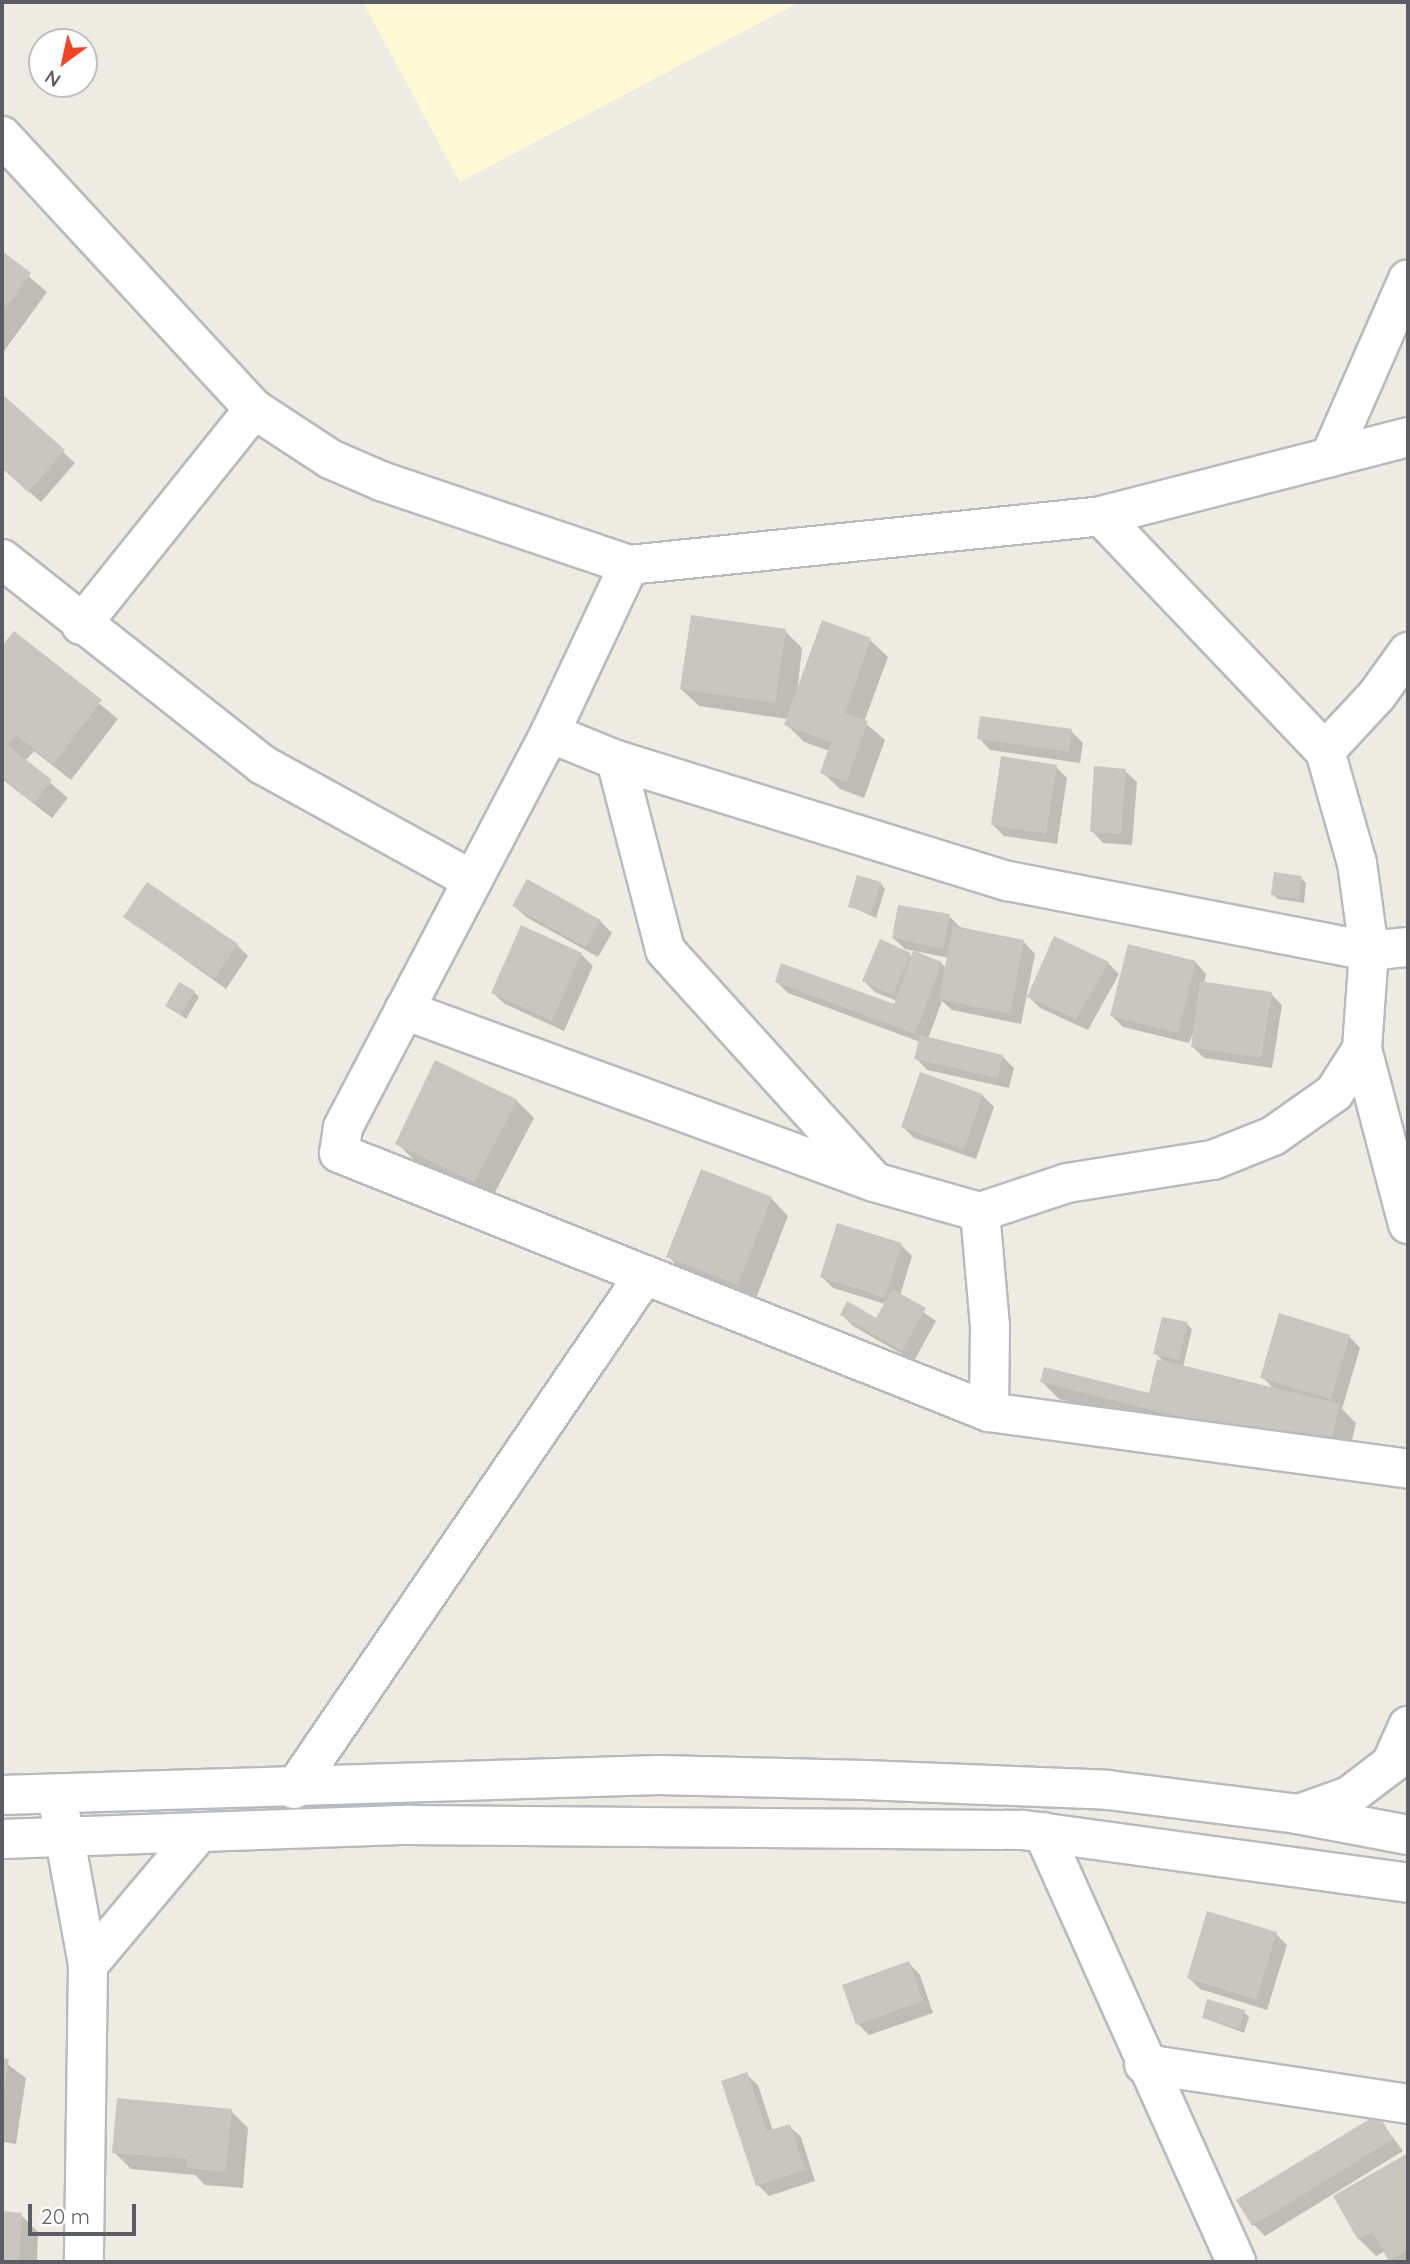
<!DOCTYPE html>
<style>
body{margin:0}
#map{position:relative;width:1410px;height:2264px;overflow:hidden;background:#eeece2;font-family:Quicksand,sans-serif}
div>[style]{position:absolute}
.commercial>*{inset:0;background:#fff9d6}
.shadow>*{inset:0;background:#0003}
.building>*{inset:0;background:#c9c6bf}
.roads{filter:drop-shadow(2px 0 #b7babf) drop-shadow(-2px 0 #b7babf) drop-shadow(0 2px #b7babf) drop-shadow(0 -2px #b7babf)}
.minor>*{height:38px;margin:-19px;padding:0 19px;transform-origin:19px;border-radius:19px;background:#fff}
span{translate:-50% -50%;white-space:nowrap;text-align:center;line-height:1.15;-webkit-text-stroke:5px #fff;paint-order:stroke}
.frame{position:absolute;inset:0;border:4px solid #5a5e64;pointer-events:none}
.north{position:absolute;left:28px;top:28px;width:70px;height:70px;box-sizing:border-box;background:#fff;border:2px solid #bdbfc1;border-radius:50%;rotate:213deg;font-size:19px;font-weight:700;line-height:28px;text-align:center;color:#5a5e64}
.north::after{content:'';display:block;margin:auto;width:24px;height:32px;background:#f14425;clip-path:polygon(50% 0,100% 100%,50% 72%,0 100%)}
.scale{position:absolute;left:28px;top:2204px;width:108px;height:32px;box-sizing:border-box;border:4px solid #5a5e64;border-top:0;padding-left:9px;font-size:21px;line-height:24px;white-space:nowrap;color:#5a5e64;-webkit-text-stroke:5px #fff;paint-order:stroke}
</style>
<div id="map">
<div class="commercial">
<div style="clip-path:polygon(363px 2px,799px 2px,460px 182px)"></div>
</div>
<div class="shadow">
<div style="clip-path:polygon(2px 253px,47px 292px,2px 354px)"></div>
<div style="clip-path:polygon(2px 396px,75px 463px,41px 502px,2px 468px)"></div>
<div style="clip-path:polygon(785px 631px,802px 648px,797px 694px,870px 640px,888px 657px,864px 722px,885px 740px,864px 798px,840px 789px,822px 772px,830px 751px,804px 742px,786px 724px,788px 719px,699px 706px,681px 689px)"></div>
<div style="clip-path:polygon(14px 634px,118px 719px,71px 780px,34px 751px,25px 761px,68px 798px,52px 818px,2px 779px,2px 649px)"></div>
<div style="clip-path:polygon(1071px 731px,1083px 743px,1080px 763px,990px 750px,979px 738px)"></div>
<div style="clip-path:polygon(1056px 767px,1067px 778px,1057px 844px,1004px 836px,993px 825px)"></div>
<div style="clip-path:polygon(1125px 771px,1137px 782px,1132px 845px,1103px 843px,1092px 831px)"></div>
<div style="clip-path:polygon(1301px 878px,1306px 883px,1304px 903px,1278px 899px,1273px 894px)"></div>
<div style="clip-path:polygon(880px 883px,885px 889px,876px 918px,850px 906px)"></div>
<div style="clip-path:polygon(514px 906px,600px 921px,612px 933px,598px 957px,526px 917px)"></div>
<div style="clip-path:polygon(evenodd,949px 916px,960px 927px,1024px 942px,1035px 954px,1021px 1024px,952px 1010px,942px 1001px,928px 1039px,1002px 1056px,1014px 1068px,1009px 1088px,927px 1070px,916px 1058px,920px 1042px,788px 993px,777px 982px,895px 1006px,897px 1001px,875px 992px,864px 981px,910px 955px,913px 958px,915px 951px,905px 949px,893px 938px,949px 916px,915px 951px,949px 958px,947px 969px,941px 963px,915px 951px)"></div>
<div style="clip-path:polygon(125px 917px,237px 945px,248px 956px,226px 989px)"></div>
<div style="clip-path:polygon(522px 928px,581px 954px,593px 966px,564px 1031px,505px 1004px,493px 993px)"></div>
<div style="clip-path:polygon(1195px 962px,1206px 974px,1204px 984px,1271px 994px,1282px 1005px,1272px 1068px,1204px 1058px,1192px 1046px,1195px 1029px,1189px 1043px,1123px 1027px,1112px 1016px)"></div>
<div style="clip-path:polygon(1108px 963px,1119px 974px,1088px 1030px,1040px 1008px,1029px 997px)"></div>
<div style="clip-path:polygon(194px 992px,199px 997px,186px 1019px,167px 1006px)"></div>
<div style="clip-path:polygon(982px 1095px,994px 1107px,976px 1159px,914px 1138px,903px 1127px)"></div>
<div style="clip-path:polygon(517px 1101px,534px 1118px,492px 1198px,415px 1161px,398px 1144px)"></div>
<div style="clip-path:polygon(771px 1198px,788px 1216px,755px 1301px,685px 1274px,668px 1256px)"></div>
<div style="clip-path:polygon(901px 1245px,912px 1256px,900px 1296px,936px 1321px,914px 1361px,853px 1326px,842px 1315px,876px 1320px,885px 1304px,833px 1288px,822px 1277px)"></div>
<div style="clip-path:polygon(1187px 1324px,1192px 1329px,1183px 1367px,1274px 1389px,1262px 1377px,1349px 1336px,1360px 1348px,1342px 1409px,1356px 1423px,1345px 1470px,1059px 1399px,1042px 1382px,1150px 1395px,1164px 1362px,1155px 1353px)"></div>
<div style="clip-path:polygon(1276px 1934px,1287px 1945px,1267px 2010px,1200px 1989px,1189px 1978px)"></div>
<div style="clip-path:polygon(909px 1963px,920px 1975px,933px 2013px,869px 2035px,858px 2024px)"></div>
<div style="clip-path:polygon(1244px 2012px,1249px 2017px,1244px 2033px,1204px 2018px)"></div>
<div style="clip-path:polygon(2px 2060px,26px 2078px,16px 2144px,2px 2142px)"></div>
<div style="clip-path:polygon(746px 2074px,758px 2085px,773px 2131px,789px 2126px,801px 2137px,815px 2181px,769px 2196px,758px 2185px)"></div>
<div style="clip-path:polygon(231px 2111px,248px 2128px,243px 2188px,205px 2185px,195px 2175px,131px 2169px,114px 2152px)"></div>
<div style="clip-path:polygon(1377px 2116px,1403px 2151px,1265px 2236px,1253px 2224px)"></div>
<div style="clip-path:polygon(1408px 2155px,1408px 2262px,1392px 2262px,1385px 2251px,1376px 2256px,1359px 2239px,1335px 2197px)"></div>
<div style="clip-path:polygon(2px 2213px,21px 2215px,38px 2232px,37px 2262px,2px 2262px)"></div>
</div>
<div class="building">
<div style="clip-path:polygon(2px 251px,31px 273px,2px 313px)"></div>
<div style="clip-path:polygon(2px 394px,65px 450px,28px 492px,2px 468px)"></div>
<div style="clip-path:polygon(691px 615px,786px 629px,775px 703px,680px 689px)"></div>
<div style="clip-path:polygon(822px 620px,871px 638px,845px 713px,868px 721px,847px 782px,820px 773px,831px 742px,784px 725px)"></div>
<div style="clip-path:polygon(14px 631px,102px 700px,53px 764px,16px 735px,7px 745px,52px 780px,34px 803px,2px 777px,2px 646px)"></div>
<div style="clip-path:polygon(980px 716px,1072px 729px,1069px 752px,977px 739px)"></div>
<div style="clip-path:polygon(1001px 756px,1057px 765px,1046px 834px,991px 825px)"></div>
<div style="clip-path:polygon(1094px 766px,1126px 769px,1121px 834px,1090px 832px)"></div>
<div style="clip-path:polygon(1274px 872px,1302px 876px,1299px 899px,1271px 895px)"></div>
<div style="clip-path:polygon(857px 875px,881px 882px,871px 914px,848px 907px)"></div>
<div style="clip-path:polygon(527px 879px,601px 920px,586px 947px,512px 906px)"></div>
<div style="clip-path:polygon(147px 882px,238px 944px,214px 979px,123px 917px)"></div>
<div style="clip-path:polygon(898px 905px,950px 914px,943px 949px,892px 938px)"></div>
<div style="clip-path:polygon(521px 925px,582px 953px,552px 1021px,491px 993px)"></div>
<div style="clip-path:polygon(953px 926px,1024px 940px,1010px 1014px,939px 999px)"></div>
<div style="clip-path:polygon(1054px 936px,1109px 962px,1076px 1019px,1027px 997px)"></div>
<div style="clip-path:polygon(880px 939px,911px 953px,893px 995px,862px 981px)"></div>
<div style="clip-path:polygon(1128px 944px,1196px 961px,1178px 1033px,1110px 1016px)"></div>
<div style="clip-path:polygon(913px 951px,942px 962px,915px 1034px,775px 982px,781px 963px,894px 1004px)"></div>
<div style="clip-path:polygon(1200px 981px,1272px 992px,1261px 1058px,1191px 1047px)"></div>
<div style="clip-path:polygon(179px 982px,195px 991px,180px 1015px,165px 1006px)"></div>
<div style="clip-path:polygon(920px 1035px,1003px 1055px,998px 1078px,914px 1059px)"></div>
<div style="clip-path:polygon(435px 1060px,518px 1100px,474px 1182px,395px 1144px)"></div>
<div style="clip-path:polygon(920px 1072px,983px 1094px,964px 1149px,901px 1127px)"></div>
<div style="clip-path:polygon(701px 1169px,772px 1197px,738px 1285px,666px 1257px)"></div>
<div style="clip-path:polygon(837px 1223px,902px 1243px,885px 1298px,820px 1277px)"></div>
<div style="clip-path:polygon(892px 1289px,926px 1308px,902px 1351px,840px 1315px,847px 1301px,876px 1318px)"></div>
<div style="clip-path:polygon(1279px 1313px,1350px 1335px,1331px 1399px,1260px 1378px)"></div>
<div style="clip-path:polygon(1162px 1317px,1188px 1322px,1179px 1360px,1153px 1354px)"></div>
<div style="clip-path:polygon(1157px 1359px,1340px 1404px,1328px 1454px,1040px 1382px,1044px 1367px,1149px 1393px)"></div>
<div style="clip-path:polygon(1207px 1911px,1277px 1932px,1256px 2000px,1187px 1978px)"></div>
<div style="clip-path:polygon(909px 1961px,923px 2001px,856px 2025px,842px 1985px)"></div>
<div style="clip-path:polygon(1207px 1999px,1245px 2010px,1239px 2029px,1202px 2018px)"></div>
<div style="clip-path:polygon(2px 2058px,9px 2059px,3px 2099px,2px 2099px)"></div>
<div style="clip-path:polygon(747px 2072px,767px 2131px,790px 2124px,805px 2170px,756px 2186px,721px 2081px)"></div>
<div style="clip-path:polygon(117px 2098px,232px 2109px,226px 2172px,186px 2168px,187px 2159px,112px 2153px)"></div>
<div style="clip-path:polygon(1378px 2114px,1393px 2139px,1252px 2226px,1236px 2200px)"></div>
<div style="clip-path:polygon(1408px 2153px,1408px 2250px,1389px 2261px,1372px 2232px,1358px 2240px,1333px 2196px)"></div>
<div style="clip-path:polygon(2px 2211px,22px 2213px,19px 2262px,2px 2262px)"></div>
</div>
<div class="roads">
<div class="minor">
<div style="left:2px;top:136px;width:372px;rotate:47.3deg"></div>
<div style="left:254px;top:409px;width:91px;rotate:33.3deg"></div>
<div style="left:330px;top:459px;width:56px;rotate:23.3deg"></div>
<div style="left:381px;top:481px;width:262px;rotate:18.7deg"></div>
<div style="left:629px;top:565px;width:475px;rotate:-5.9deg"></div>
<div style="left:1101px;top:516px;width:317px;rotate:-14.4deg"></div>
<div style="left:1330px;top:457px;width:194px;rotate:-66.3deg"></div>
<div style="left:1101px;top:516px;width:325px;rotate:46.4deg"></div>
<div style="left:1325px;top:751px;width:116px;rotate:74.1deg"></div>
<div style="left:1357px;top:863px;width:89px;rotate:82.2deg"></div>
<div style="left:1369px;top:951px;width:98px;rotate:94.1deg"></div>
<div style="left:1362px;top:1049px;width:181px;rotate:75.3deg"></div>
<div style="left:2px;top:559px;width:333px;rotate:38.3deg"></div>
<div style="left:263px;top:765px;width:239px;rotate:28.8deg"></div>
<div style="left:629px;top:565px;width:186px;rotate:115.2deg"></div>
<div style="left:550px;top:733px;width:446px;rotate:117.7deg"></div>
<div style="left:343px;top:1128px;width:25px;rotate:99deg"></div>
<div style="left:339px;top:1153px;width:700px;rotate:21.73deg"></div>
<div style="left:989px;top:1412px;width:423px;rotate:7.7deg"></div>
<div style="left:81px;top:625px;width:277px;rotate:-51.3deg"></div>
<div style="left:550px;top:733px;width:71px;rotate:22.2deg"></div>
<div style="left:616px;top:760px;width:410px;rotate:17.2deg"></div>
<div style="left:1008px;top:881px;width:368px;rotate:11deg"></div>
<div style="left:1369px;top:951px;width:39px;rotate:-6deg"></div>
<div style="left:1325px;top:751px;width:76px;rotate:-47.1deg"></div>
<div style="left:1377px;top:695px;width:53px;rotate:-54.2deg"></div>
<div style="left:616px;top:760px;width:196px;rotate:75.5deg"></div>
<div style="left:665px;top:950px;width:306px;rotate:47.9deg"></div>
<div style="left:404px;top:1010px;width:500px;rotate:20.1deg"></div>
<div style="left:874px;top:1182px;width:110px;rotate:15.8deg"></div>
<div style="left:980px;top:1212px;width:92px;rotate:-18.4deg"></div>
<div style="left:1067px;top:1183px;width:148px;rotate:-9deg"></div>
<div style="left:1213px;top:1160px;width:65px;rotate:-21.8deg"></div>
<div style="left:1273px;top:1136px;width:75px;rotate:-35.2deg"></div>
<div style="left:1334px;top:1093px;width:52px;rotate:-57.5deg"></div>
<div style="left:980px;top:1212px;width:115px;rotate:85deg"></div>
<div style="left:990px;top:1327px;width:85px;rotate:90.7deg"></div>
<div style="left:294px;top:1789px;width:621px;rotate:-55.7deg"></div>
<div style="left:2px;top:1795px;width:657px;rotate:-1.74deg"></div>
<div style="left:659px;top:1775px;width:205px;rotate:1.4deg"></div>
<div style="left:864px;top:1780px;width:244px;rotate:2.3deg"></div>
<div style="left:1108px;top:1790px;width:191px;rotate:7.2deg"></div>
<div style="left:1297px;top:1814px;width:113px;rotate:10.7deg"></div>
<div style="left:60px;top:1812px;width:156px;rotate:79.6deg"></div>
<div style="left:88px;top:1965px;width:297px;rotate:90.8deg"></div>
<div style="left:1299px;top:1814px;width:53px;rotate:-19.8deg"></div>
<div style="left:1349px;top:1796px;width:53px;rotate:-37.3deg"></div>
<div style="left:1391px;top:1764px;width:42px;rotate:-65.9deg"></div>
<div style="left:1043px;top:1832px;width:471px;rotate:65.8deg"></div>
<div style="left:2px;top:1839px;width:406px;rotate:-2deg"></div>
<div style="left:408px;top:1825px;width:615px;rotate:0.47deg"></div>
<div style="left:1023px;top:1830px;width:389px;rotate:7.8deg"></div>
<div style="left:88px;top:1965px;width:170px;rotate:-50deg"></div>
<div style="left:1144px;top:2064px;width:267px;rotate:8.6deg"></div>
</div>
</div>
<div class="frame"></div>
<div class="north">N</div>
<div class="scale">20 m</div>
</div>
